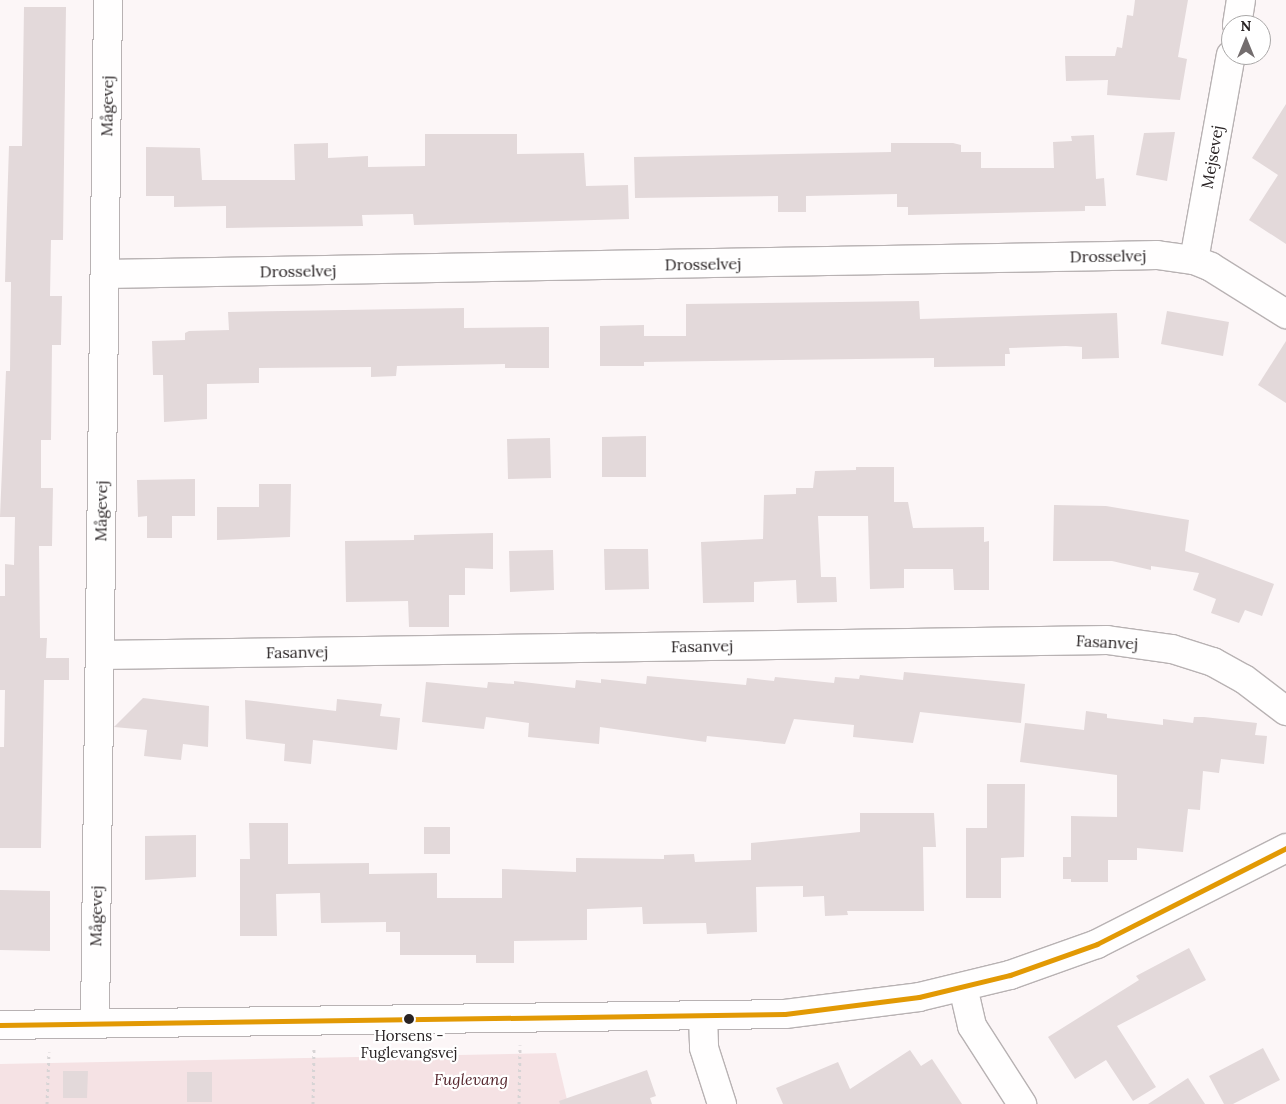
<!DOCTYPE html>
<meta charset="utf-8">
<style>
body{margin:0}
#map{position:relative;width:1286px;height:1104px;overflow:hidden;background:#fcf6f7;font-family:Lora,serif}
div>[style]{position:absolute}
.green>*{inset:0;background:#f5e2e4}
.building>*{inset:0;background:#e3d9da}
.path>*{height:3px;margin-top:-1.5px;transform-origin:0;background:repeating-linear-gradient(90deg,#d7d4d5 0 2.5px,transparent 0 6.5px)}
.roads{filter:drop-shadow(1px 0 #b8b2b3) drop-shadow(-1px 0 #b8b2b3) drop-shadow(0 1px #b8b2b3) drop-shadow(0 -1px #b8b2b3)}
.minor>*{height:28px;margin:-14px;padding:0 14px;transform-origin:14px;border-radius:14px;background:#fffefe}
.tertiary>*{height:28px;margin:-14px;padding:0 14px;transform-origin:14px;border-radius:14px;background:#fffefe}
.bus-1>*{height:5px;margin:-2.5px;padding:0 2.5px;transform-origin:2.5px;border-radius:2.5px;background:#e29904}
.dots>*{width:14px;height:14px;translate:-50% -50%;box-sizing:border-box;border:2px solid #fff;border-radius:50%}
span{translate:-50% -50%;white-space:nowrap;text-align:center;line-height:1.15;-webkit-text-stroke:4.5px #fff;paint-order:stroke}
.bus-label{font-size:15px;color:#292324}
.street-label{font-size:16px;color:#292324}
.park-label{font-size:16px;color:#55262d;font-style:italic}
.north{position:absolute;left:1221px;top:15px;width:50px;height:50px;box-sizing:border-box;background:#fff;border:1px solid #a9a7a7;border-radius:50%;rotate:0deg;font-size:14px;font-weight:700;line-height:20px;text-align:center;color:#292324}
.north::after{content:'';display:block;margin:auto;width:18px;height:22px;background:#736d6e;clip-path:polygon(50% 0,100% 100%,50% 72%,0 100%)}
</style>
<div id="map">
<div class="green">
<div style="clip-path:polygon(556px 1053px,568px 1104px,0 1104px,0 1064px)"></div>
</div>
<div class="building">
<div style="clip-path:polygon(1135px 0,1188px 0,1178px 57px,1187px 59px,1180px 100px,1107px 95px,1108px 80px,1066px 81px,1065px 56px,1115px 56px,1117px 47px,1122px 48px,1127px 15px,1133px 16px)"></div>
<div style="clip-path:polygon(24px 7px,66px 7px,63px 240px,51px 240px,50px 296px,62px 296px,61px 345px,52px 345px,51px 440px,41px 440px,41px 488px,53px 488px,52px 546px,39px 546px,40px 638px,47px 638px,46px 658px,69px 658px,69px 680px,44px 680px,41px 848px,0 848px,0 747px,4px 747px,5px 690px,0 690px,0 596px,5px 596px,5px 564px,14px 565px,15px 517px,0 517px,6px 371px,10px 371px,11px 286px,11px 282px,5px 282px,7px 208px,9px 146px,22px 146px)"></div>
<div style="clip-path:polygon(1286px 104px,1286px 244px,1249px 220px,1278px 175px,1252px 158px)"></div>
<div style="clip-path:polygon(1175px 132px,1167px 181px,1136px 175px,1144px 133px)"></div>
<div style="clip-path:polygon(425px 134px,517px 134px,517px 154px,584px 153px,586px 186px,628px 185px,629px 219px,414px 225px,413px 214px,362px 215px,363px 226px,226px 228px,226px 206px,174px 207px,174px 196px,146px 196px,146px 147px,200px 148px,202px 180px,295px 180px,294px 144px,328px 143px,328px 158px,368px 156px,368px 167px,425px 166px)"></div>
<div style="clip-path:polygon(1094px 135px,1096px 179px,1104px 178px,1106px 206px,1085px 206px,1085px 211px,908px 215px,908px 207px,897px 207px,897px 194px,806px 196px,806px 212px,778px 212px,778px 196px,635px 198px,634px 157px,891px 152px,891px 143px,953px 143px,961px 145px,961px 152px,981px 152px,981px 168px,1054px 168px,1053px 142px,1072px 141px,1071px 136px)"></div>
<div style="clip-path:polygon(919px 301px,920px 319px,1117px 313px,1119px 358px,1082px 359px,1082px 347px,1066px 346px,1009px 348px,1010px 354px,1005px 354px,1005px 366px,934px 367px,934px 358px,644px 362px,644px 366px,600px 366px,600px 326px,644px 325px,644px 336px,686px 336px,686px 304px)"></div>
<div style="clip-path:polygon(464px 308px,464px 328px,549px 327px,549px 368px,505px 368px,505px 364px,397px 366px,396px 376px,371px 377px,371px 367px,259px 368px,259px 383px,207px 384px,207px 419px,164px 422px,163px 375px,153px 375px,152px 341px,185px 340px,185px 333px,189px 331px,229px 330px,228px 312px)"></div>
<div style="clip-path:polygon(1167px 311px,1229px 322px,1223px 356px,1161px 344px)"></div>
<div style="clip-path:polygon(1286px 341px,1286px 403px,1258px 385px)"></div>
<div style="clip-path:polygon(646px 436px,646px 477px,602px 477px,602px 437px)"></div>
<div style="clip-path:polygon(550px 438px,551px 478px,508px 479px,507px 439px)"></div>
<div style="clip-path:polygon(856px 467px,894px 467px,894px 502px,908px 502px,913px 528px,984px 527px,984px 542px,989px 541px,989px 590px,954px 590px,953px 569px,904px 569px,904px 588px,870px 589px,868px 516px,818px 516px,821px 577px,836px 577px,837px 602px,797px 603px,796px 580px,754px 582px,754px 602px,703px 603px,701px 542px,763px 539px,764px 495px,796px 494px,796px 488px,813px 488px,815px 471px,856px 470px)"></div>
<div style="clip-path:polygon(195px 479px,195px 516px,172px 516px,172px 538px,147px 538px,147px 516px,138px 517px,137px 480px)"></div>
<div style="clip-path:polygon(259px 484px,291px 484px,290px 537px,217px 540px,217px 507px,259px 507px)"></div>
<div style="clip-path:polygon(1054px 505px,1106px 506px,1189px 520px,1185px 551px,1274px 584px,1262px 616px,1245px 610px,1239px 623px,1211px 613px,1216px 599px,1193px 590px,1199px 573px,1151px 566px,1151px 570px,1112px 561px,1053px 561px)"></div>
<div style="clip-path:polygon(493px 533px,493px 569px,465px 568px,465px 595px,449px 595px,449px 627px,409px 627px,408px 601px,346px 602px,345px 541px,414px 540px,414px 535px)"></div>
<div style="clip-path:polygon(604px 549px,648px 549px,649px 589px,605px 590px)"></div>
<div style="clip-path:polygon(553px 550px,554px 590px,510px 592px,509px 551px)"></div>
<div style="clip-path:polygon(904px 672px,1025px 684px,1021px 723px,920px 712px,913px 743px,853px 737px,854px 725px,794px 719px,785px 744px,707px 736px,706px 742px,600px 727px,599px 744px,528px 737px,529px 723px,486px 717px,484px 729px,422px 722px,426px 682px,487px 688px,488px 682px,514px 684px,514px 681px,575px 688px,576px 680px,601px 683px,601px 679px,646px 684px,647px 676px,746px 685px,747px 678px,774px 681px,775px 677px,834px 683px,835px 677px,859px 679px,860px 675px,903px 680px)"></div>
<div style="clip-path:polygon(143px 698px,209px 706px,208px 747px,183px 744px,181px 760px,144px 756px,147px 730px,114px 727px)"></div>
<div style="clip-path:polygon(337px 699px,382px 704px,380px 716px,400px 718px,397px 750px,313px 740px,311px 764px,284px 761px,285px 744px,246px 739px,245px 700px,336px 711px)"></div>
<div style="clip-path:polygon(1086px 711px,1107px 714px,1107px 718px,1163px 725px,1163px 719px,1193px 723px,1194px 717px,1204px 717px,1257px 723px,1255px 735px,1267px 736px,1264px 764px,1221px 759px,1219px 773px,1203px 771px,1200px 810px,1188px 809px,1183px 852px,1137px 848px,1137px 860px,1108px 860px,1108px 882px,1071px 882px,1071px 879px,1063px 879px,1063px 857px,1071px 857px,1071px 816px,1117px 817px,1117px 775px,1020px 762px,1025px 723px,1084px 730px)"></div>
<div style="clip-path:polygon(987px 784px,1025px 784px,1024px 857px,1001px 858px,1001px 898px,966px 898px,966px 828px,987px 828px)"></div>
<div style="clip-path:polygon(860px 813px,934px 813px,936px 847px,923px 847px,924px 911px,847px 911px,848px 915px,825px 916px,824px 896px,803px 897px,803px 886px,756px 887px,757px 932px,707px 934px,706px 923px,643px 924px,642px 907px,587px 909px,587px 940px,514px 941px,514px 963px,476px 963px,476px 955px,400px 955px,400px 932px,386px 932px,386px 922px,321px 923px,320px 893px,276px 894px,277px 936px,240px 936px,240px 859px,250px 859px,249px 823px,288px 823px,288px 864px,369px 863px,369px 874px,437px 873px,437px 898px,502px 898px,502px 869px,576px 872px,576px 858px,664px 859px,664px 855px,694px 854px,695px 862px,751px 860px,751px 843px,860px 832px)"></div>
<div style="clip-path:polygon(424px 827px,450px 827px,450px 854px,424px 854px)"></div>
<div style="clip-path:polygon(196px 835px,196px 877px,145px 880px,145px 836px)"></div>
<div style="clip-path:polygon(0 890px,50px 891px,50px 951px,0 950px)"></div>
<div style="clip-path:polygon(1189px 948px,1206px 980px,1117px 1026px,1156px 1087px,1133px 1101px,1106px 1060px,1075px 1079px,1048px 1037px,1139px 980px,1136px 976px)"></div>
<div style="clip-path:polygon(1263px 1048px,1280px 1080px,1233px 1104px,1224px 1104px,1209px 1076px)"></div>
<div style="clip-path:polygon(910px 1050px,921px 1066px,932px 1059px,962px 1104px,783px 1104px,776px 1088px,838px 1062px,850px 1089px)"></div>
<div style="clip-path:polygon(647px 1070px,656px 1096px,650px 1098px,652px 1104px,560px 1104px,559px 1101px)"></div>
<div style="clip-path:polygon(63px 1071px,88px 1071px,87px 1098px,63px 1098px)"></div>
<div style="clip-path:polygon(187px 1072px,212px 1072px,212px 1102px,187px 1102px)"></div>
<div style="clip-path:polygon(1188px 1078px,1205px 1104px,1148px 1104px)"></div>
</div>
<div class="path">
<div style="left:47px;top:1104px;width:52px;rotate:-87.8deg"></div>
<div style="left:313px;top:1104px;width:57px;rotate:-89deg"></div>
<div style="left:519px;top:1104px;width:59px;rotate:-89deg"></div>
</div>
<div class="roads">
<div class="minor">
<div style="left:1237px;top:25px;width:25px;rotate:-81deg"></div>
<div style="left:1194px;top:260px;width:208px;rotate:-79.8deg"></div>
<div style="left:105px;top:274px;width:1052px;rotate:-1.03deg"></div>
<div style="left:1157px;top:255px;width:37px;rotate:8deg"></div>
<div style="left:1194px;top:260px;width:18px;rotate:22deg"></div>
<div style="left:1211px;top:267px;width:89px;rotate:32.1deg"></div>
<div style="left:100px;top:655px;width:1007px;rotate:-0.85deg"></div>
<div style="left:1107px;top:640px;width:66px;rotate:7.9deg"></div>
<div style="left:1172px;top:649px;width:43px;rotate:17.6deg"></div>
<div style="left:1213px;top:662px;width:35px;rotate:29deg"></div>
<div style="left:1244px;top:679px;width:53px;rotate:37.3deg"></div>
<div style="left:703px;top:1016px;width:32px;rotate:88deg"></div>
<div style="left:704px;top:1048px;width:59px;rotate:72.2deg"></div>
<div style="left:95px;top:1022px;width:1022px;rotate:-89.27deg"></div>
</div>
<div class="tertiary">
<div style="left:963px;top:987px;width:40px;rotate:77deg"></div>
<div style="left:972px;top:1026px;width:93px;rotate:57.3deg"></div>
<div style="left:0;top:1025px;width:785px;rotate:-0.8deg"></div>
<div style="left:785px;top:1014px;width:135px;rotate:-7.2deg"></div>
<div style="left:919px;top:997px;width:94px;rotate:-13.6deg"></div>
<div style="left:1010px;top:975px;width:92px;rotate:-19.6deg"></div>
<div style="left:1097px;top:944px;width:212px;rotate:-26.9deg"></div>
</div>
</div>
<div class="bus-1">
<div style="left:0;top:1025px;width:785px;rotate:-0.8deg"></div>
<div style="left:785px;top:1014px;width:135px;rotate:-7.2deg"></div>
<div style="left:919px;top:997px;width:94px;rotate:-13.6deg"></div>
<div style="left:1010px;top:975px;width:92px;rotate:-19.6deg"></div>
<div style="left:1097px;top:944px;width:212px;rotate:-26.9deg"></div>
</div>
<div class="dots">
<div style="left:409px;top:1019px;background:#292324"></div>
</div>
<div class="bus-label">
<span style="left:409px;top:1044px">Horsens -<br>Fuglevangsvej</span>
</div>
<div class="street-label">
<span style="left:107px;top:106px;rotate:-89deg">Mågevej</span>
<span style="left:1212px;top:157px;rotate:-80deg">Mejsevej</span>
<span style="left:1108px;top:256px;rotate:-1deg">Drosselvej</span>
<span style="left:703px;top:264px;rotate:-1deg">Drosselvej</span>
<span style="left:298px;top:271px;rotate:-1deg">Drosselvej</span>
<span style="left:101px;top:511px;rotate:-89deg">Mågevej</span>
<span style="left:1107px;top:642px;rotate:3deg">Fasanvej</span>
<span style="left:702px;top:646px;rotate:-1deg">Fasanvej</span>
<span style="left:297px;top:652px;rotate:-1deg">Fasanvej</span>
<span style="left:96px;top:916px;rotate:-89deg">Mågevej</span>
</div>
<div class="park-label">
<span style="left:471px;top:1079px">Fuglevang</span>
</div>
<div class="north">N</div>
</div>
